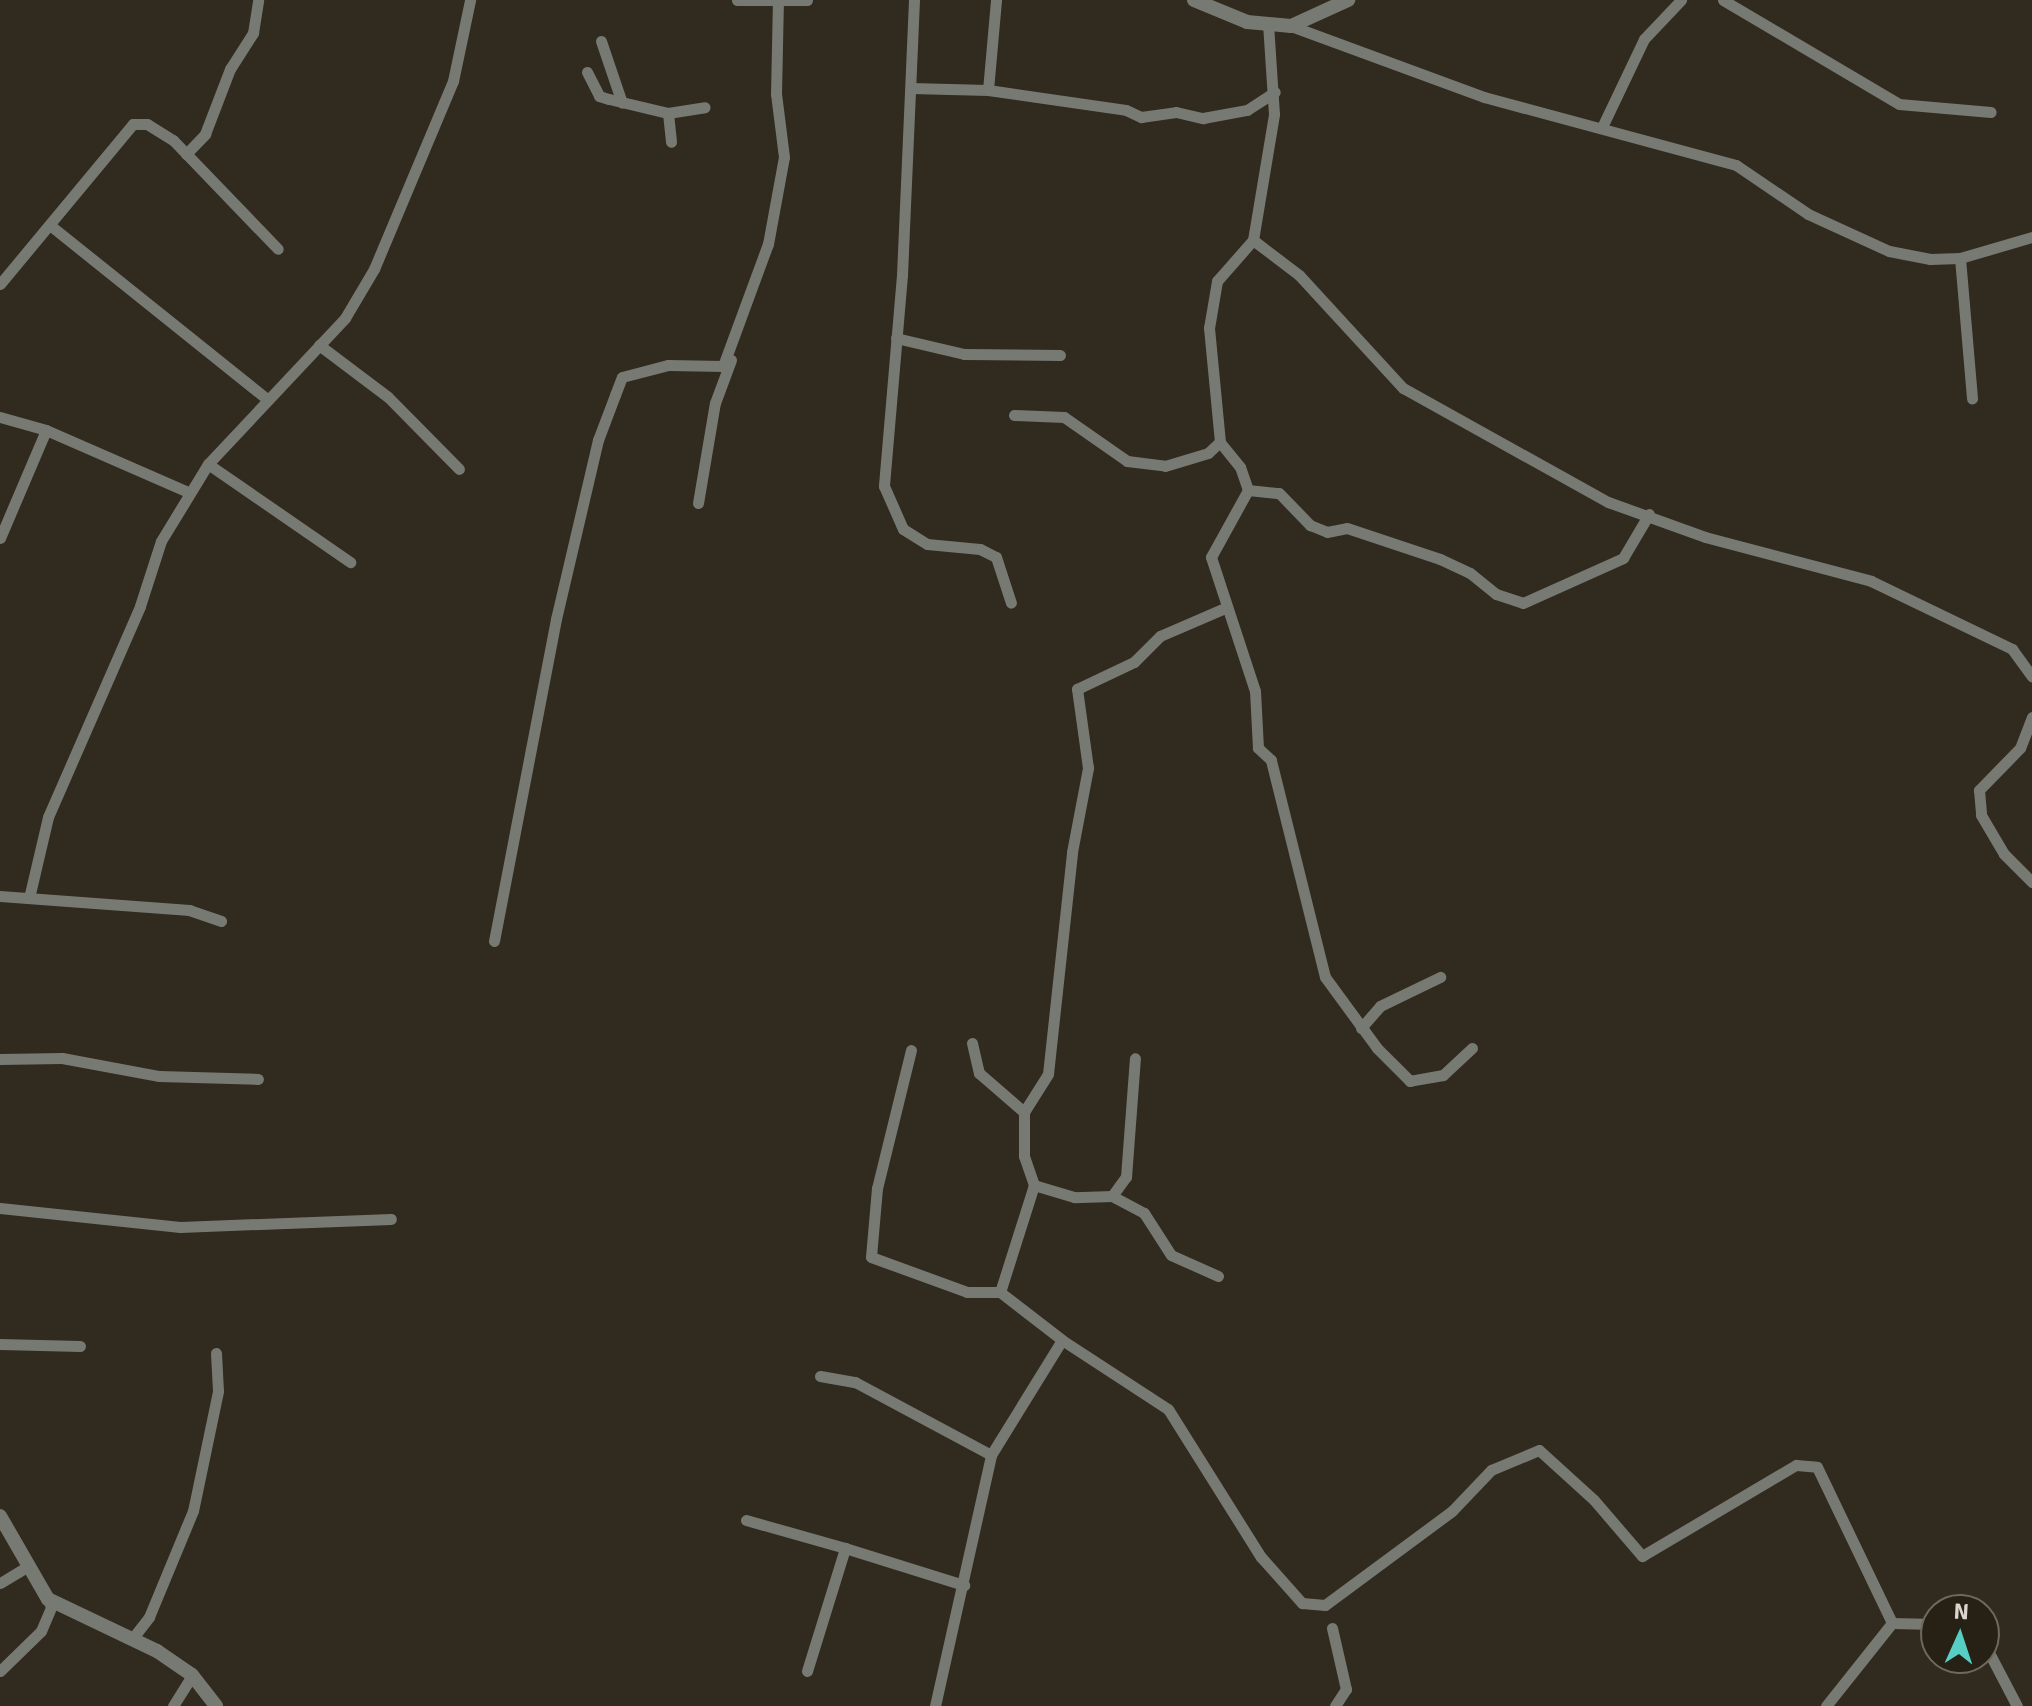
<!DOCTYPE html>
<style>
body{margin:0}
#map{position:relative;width:2032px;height:1706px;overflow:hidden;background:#302a1f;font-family:Signika,sans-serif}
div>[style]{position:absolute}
.minor>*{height:11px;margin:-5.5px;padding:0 5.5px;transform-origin:5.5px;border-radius:5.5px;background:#777973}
.tertiary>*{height:14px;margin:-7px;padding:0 7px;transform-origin:7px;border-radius:7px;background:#777973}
span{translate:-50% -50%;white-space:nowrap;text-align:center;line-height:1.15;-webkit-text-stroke:7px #262015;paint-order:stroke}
.north{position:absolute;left:1920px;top:1594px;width:80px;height:80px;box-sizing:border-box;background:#262015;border:2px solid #6e695f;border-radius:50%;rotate:3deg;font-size:22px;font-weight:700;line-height:32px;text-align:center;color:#dad6cf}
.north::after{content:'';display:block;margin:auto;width:28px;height:36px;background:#56cec3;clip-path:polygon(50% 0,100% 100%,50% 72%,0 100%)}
</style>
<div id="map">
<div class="minor">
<div style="left:737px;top:0;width:70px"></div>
<div style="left:914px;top:0;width:275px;rotate:92.5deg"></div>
<div style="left:902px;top:275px;width:212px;rotate:94.9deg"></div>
<div style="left:884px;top:486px;width:47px;rotate:66.2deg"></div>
<div style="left:903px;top:529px;width:28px;rotate:32deg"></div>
<div style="left:927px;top:544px;width:53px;rotate:5.4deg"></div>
<div style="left:980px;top:549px;width:18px;rotate:27deg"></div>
<div style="left:996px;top:557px;width:48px;rotate:71.9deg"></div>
<div style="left:1723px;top:0;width:204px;rotate:30.6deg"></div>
<div style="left:1899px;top:104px;width:92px;rotate:5deg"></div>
<div style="left:1291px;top:26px;width:206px;rotate:20.2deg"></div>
<div style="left:1484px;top:97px;width:261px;rotate:15.1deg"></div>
<div style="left:1736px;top:165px;width:87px;rotate:34.2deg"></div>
<div style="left:1808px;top:214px;width:89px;rotate:24.6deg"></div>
<div style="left:1889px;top:251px;width:42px;rotate:11deg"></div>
<div style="left:1930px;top:259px;width:30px;rotate:-2deg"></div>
<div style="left:1960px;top:258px;width:75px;rotate:-16.3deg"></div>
<div style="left:601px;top:41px;width:65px;rotate:71.3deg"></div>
<div style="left:587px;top:72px;width:27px;rotate:63deg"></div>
<div style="left:599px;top:96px;width:10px;rotate:17deg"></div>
<div style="left:609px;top:99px;width:61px;rotate:13.3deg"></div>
<div style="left:668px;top:113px;width:37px;rotate:-9deg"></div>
<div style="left:911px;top:88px;width:77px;rotate:1.5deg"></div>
<div style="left:988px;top:90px;width:139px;rotate:8.2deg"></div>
<div style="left:1126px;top:110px;width:17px;rotate:25deg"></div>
<div style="left:1141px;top:117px;width:35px;rotate:-8deg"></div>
<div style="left:1176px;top:112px;width:28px;rotate:13deg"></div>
<div style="left:1203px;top:118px;width:45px;rotate:-10.3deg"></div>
<div style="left:1247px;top:110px;width:33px;rotate:-33deg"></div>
<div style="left:988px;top:90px;width:90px;rotate:-84.9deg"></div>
<div style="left:668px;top:113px;width:29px;rotate:84deg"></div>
<div style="left:1603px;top:125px;width:95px;rotate:-64.5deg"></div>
<div style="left:1644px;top:39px;width:54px;rotate:-46.5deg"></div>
<div style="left:186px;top:154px;width:28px;rotate:-46deg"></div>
<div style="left:205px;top:134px;width:70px;rotate:-69deg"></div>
<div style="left:230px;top:69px;width:43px;rotate:-57.4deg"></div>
<div style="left:253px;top:33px;width:33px;rotate:-81deg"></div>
<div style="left:51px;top:226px;width:278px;rotate:38.7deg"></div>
<div style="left:1253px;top:240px;width:128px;rotate:-80.5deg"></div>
<div style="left:1274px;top:114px;width:90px;rotate:-93.8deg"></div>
<div style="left:1960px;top:258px;width:141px;rotate:85.1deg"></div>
<div style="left:0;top:284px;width:208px;rotate:-50.3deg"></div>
<div style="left:133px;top:124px;width:14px"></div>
<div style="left:147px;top:124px;width:31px;rotate:32deg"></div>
<div style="left:173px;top:140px;width:151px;rotate:46.1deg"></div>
<div style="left:896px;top:338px;width:70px;rotate:13.2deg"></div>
<div style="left:964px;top:354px;width:96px;rotate:0.6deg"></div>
<div style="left:319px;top:345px;width:86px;rotate:37deg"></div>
<div style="left:388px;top:397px;width:101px;rotate:45.4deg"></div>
<div style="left:1014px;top:415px;width:50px;rotate:2.3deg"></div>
<div style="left:1064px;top:417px;width:77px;rotate:34.9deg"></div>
<div style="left:1127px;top:461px;width:38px;rotate:7deg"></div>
<div style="left:1165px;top:466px;width:45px;rotate:-16.8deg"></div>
<div style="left:1208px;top:453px;width:16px;rotate:-43deg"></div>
<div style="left:0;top:417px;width:48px;rotate:15.8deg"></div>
<div style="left:46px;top:430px;width:155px;rotate:23.6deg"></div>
<div style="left:208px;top:464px;width:173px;rotate:34.6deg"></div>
<div style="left:1248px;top:490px;width:24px;rotate:-109deg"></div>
<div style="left:1240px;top:467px;width:32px;rotate:-129deg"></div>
<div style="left:1220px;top:442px;width:115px;rotate:-95.5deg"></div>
<div style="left:1209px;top:328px;width:48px;rotate:-80.3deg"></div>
<div style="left:1217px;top:281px;width:55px;rotate:-48.7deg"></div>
<div style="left:1253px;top:240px;width:58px;rotate:37.3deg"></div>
<div style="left:1299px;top:275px;width:154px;rotate:47.4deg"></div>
<div style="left:1403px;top:388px;width:235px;rotate:29.1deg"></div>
<div style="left:1608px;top:502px;width:103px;rotate:19.8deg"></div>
<div style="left:1705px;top:537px;width:172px;rotate:14.8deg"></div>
<div style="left:1871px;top:581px;width:157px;rotate:25.7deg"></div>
<div style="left:2012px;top:649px;width:34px;rotate:54deg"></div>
<div style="left:698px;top:503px;width:101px;rotate:-80.4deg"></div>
<div style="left:715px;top:403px;width:46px;rotate:-69.6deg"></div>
<div style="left:0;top:538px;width:117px;rotate:-66.9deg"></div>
<div style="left:2032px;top:717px;width:33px;rotate:111deg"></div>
<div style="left:2020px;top:748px;width:59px;rotate:134.3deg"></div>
<div style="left:1979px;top:790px;width:25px;rotate:85deg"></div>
<div style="left:1981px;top:815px;width:45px;rotate:59.5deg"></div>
<div style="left:2004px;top:854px;width:40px;rotate:45deg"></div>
<div style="left:0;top:896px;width:190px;rotate:4.2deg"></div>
<div style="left:189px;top:910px;width:34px;rotate:19deg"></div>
<div style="left:29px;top:898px;width:83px;rotate:-76.8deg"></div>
<div style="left:48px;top:817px;width:230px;rotate:-66.4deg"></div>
<div style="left:140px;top:606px;width:68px;rotate:-72.1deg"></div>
<div style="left:161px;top:541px;width:90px;rotate:-58.6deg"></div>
<div style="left:208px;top:464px;width:200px;rotate:-46.8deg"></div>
<div style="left:345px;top:318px;width:57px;rotate:-59.4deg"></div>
<div style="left:374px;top:269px;width:204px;rotate:-67.2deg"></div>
<div style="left:453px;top:81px;width:83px;rotate:-78.1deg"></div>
<div style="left:494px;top:941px;width:328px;rotate:-79.1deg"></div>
<div style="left:556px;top:619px;width:184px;rotate:-76.8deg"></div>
<div style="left:598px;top:440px;width:48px;rotate:-69.3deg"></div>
<div style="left:615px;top:395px;width:19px;rotate:-69deg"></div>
<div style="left:622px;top:377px;width:48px;rotate:-14.6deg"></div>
<div style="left:668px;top:365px;width:55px;rotate:1deg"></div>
<div style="left:723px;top:366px;width:130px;rotate:-69.8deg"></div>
<div style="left:768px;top:244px;width:88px;rotate:-79.6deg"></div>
<div style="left:784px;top:157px;width:64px;rotate:-97.2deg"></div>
<div style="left:776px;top:94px;width:94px;rotate:-88.8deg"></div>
<div style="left:1361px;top:1028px;width:29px;rotate:-49deg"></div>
<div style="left:1380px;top:1006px;width:67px;rotate:-25.8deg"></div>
<div style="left:972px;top:1043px;width:31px;rotate:77deg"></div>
<div style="left:979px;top:1073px;width:60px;rotate:40.9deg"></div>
<div style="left:1472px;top:1048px;width:40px;rotate:137deg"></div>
<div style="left:1443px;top:1075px;width:34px;rotate:170deg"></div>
<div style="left:1410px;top:1081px;width:47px;rotate:-135deg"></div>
<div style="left:1377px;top:1048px;width:88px;rotate:-126.2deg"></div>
<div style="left:1325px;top:977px;width:224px;rotate:-104deg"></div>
<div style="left:1271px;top:760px;width:18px;rotate:-137deg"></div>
<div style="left:1258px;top:748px;width:57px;rotate:-93deg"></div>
<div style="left:1255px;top:691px;width:141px;rotate:-108.2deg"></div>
<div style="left:1211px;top:557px;width:77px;rotate:-61.1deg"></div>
<div style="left:1248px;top:490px;width:31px;rotate:6deg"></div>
<div style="left:1279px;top:493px;width:45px;rotate:45.9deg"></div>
<div style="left:1310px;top:525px;width:18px;rotate:22deg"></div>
<div style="left:1327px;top:532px;width:20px;rotate:-11deg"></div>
<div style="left:1347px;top:528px;width:98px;rotate:18.4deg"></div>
<div style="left:1440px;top:559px;width:33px;rotate:25deg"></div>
<div style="left:1470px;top:573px;width:33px;rotate:39deg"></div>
<div style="left:1496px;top:594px;width:28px;rotate:18deg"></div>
<div style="left:1523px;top:603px;width:110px;rotate:-24.2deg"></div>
<div style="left:1623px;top:558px;width:51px;rotate:-59.4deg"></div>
<div style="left:911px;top:1050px;width:142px;rotate:103.8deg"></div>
<div style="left:877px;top:1188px;width:69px;rotate:95deg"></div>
<div style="left:871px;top:1257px;width:102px;rotate:20deg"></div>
<div style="left:967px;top:1292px;width:33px"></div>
<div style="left:0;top:1059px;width:62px;rotate:-0.9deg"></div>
<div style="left:62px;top:1058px;width:99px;rotate:10.5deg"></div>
<div style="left:159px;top:1076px;width:99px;rotate:1.7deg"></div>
<div style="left:1034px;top:1185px;width:112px;rotate:107.6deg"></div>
<div style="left:1000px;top:1292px;width:78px;rotate:37.7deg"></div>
<div style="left:1112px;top:1196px;width:24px;rotate:-54deg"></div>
<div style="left:1126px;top:1177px;width:119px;rotate:-85.7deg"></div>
<div style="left:0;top:1208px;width:181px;rotate:6deg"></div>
<div style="left:180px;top:1227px;width:211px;rotate:-2.2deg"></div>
<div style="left:1218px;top:1276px;width:51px;rotate:-155.9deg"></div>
<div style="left:1171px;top:1255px;width:50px;rotate:-122.7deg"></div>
<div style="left:1144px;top:1213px;width:36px;rotate:-152deg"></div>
<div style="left:1112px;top:1196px;width:38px;rotate:178deg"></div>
<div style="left:1074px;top:1197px;width:42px;rotate:-163.3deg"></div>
<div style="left:1034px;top:1185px;width:31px;rotate:-109deg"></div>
<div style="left:1024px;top:1156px;width:44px;rotate:-90deg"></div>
<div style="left:1024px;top:1112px;width:45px;rotate:-57.7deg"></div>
<div style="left:1048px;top:1074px;width:223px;rotate:-83.8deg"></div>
<div style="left:1072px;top:852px;width:86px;rotate:-79.2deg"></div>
<div style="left:1088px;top:768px;width:80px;rotate:-97.9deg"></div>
<div style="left:1077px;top:689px;width:63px;rotate:-25.3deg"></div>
<div style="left:1134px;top:662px;width:37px;rotate:-45deg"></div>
<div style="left:1160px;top:636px;width:71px;rotate:-23.3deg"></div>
<div style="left:0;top:1344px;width:80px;rotate:1.4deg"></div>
<div style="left:820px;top:1376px;width:36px;rotate:10deg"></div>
<div style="left:855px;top:1382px;width:154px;rotate:28.2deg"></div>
<div style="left:746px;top:1520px;width:103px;rotate:15.8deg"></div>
<div style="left:0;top:1583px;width:33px;rotate:-31deg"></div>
<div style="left:1892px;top:1623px;width:44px;rotate:1.3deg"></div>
<div style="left:1332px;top:1628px;width:63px;rotate:77.1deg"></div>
<div style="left:1346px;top:1689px;width:20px;rotate:123deg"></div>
<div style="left:132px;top:1639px;width:28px;rotate:-52deg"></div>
<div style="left:149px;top:1617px;width:115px;rotate:-67.5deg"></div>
<div style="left:193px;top:1511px;width:123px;rotate:-78.2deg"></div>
<div style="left:218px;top:1391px;width:38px;rotate:-93deg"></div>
<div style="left:1984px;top:1643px;width:71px;rotate:62.4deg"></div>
<div style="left:0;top:1671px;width:57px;rotate:-44.3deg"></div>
<div style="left:41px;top:1631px;width:26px;rotate:-67deg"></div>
<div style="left:51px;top:1607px;width:9px;rotate:-111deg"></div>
<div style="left:807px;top:1671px;width:129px;rotate:-72.8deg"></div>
<div style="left:845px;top:1548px;width:125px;rotate:17.3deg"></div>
<div style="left:173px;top:1706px;width:36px;rotate:-58deg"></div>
<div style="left:935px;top:1706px;width:257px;rotate:-77.4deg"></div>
<div style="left:991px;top:1455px;width:135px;rotate:-58.3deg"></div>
<div style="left:1062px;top:1340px;width:126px;rotate:33.1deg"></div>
<div style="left:1168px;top:1409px;width:175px;rotate:57.9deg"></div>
<div style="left:1261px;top:1557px;width:62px;rotate:48.3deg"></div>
<div style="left:1302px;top:1603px;width:23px;rotate:5deg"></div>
<div style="left:1325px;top:1605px;width:158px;rotate:-36.5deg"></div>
<div style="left:1452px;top:1511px;width:57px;rotate:-46.4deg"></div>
<div style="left:1491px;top:1470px;width:52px;rotate:-22.6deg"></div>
<div style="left:1539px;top:1450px;width:74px;rotate:42.3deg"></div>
<div style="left:1594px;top:1500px;width:74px;rotate:49.4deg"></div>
<div style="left:1642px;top:1556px;width:179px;rotate:-30.6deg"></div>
<div style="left:1796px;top:1465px;width:21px;rotate:5deg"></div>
<div style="left:1817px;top:1467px;width:173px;rotate:64.3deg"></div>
<div style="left:1826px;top:1706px;width:106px;rotate:-51.5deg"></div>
</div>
<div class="tertiary">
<div style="left:1194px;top:0;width:57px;rotate:22.5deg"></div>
<div style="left:1247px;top:22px;width:44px;rotate:5.2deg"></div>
<div style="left:1291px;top:26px;width:63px;rotate:-24.5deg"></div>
<div style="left:0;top:1516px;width:96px;rotate:60deg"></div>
<div style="left:48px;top:1599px;width:121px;rotate:25.5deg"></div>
<div style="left:157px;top:1651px;width:42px;rotate:34.4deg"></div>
<div style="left:192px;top:1675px;width:39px;rotate:52deg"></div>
</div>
<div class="north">N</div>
</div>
